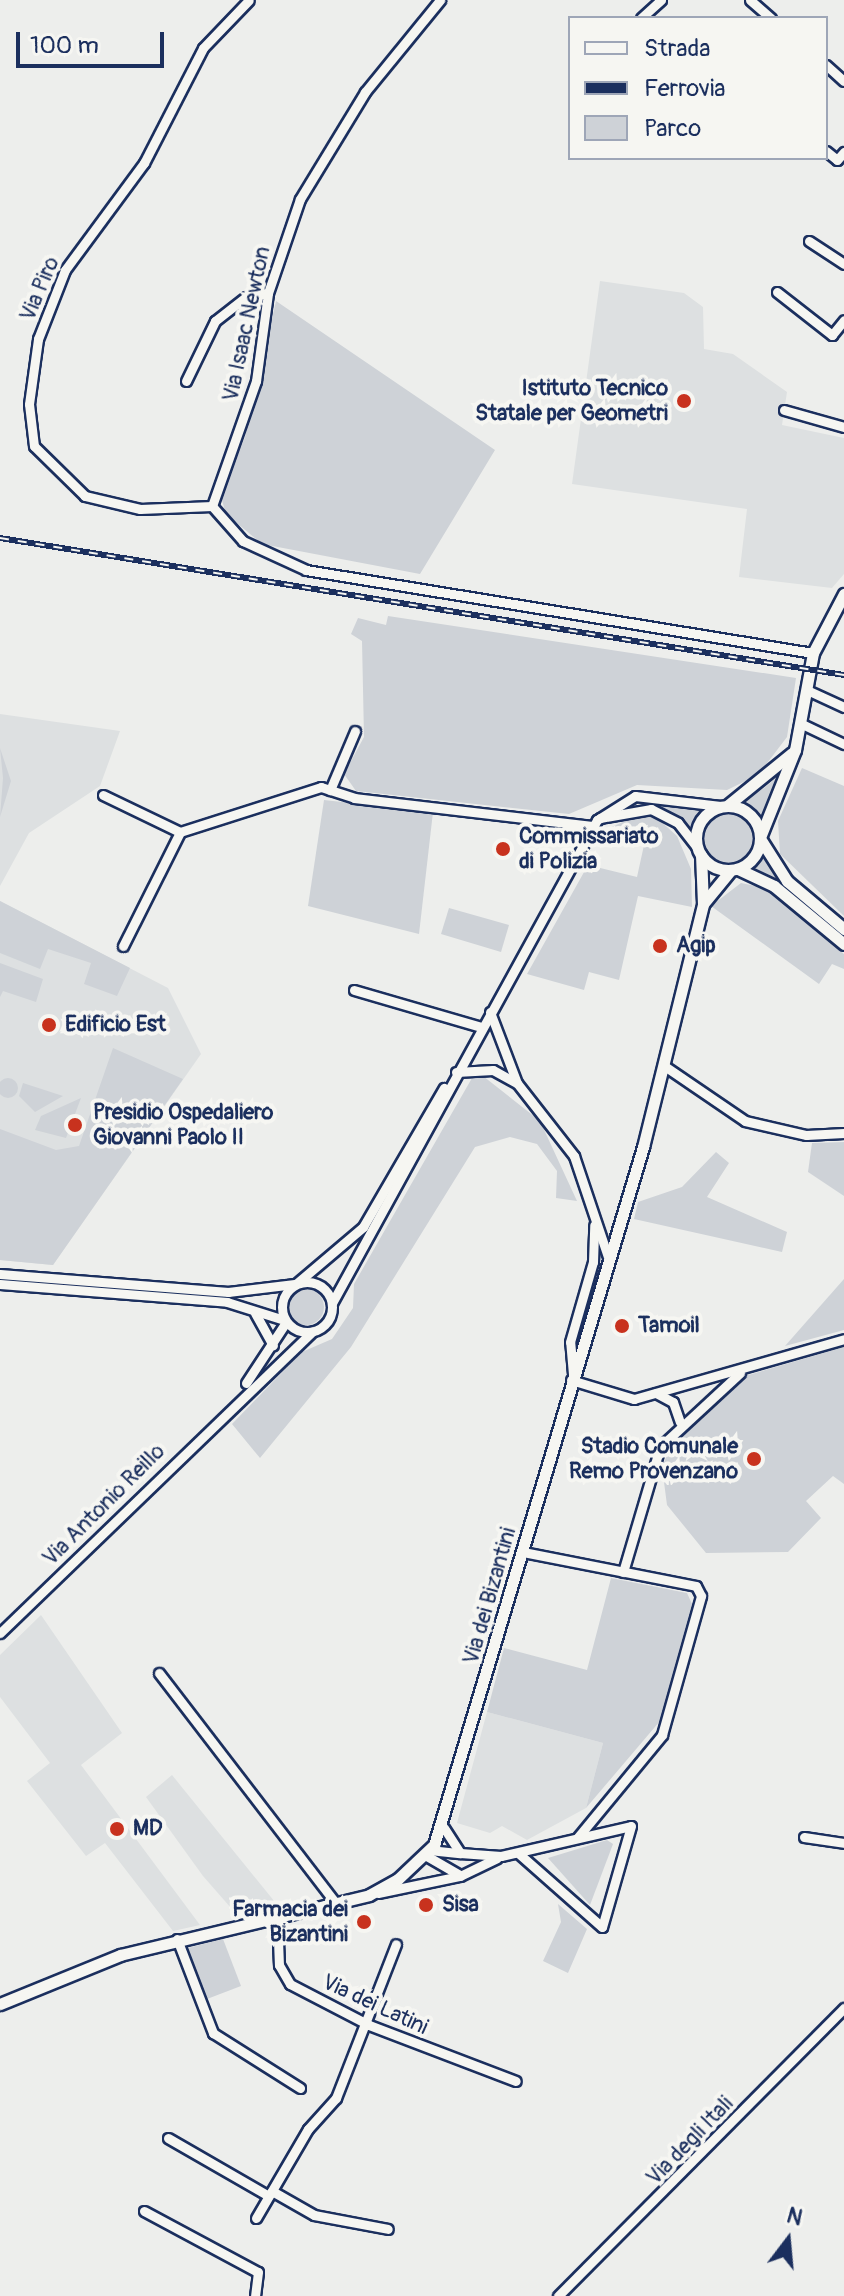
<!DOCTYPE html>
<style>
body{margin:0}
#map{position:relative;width:844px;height:2296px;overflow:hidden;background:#edeeec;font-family:Pangolin,sans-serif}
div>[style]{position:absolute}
.built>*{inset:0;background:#dde0e1}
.green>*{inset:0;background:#ced2d7}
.round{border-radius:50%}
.roads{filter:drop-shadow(2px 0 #1b2f5e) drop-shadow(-2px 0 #1b2f5e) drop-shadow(0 2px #1b2f5e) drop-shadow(0 -2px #1b2f5e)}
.minor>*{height:9px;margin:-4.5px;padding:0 4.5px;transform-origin:4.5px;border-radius:4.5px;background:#f6f6f2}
.minor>.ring{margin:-4.5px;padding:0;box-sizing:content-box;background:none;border:9px solid #f6f6f2;border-radius:50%}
.tertiary>*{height:11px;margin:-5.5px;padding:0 5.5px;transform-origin:5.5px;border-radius:5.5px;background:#f6f6f2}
.tertiary>.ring{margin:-5.5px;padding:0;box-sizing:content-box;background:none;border:11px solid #f6f6f2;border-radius:50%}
.rail>*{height:6px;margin-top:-3px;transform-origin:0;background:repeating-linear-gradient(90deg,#f6f6f2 0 9px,#1b2f5e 0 18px);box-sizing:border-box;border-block:2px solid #1b2f5e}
.dots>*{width:22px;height:22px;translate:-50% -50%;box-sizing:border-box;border:4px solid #f6f6f2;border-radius:50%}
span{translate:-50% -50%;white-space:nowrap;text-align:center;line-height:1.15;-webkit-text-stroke:8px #f6f6f2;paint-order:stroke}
.street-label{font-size:22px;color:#1b2f5e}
.poi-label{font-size:22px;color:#1b2f5e;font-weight:700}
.right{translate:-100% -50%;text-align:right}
.left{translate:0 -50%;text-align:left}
.legend{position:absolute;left:568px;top:16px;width:260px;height:144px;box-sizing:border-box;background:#f6f6f2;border:2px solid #9ea6b7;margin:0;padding:10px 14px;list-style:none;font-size:24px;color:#1b2f5e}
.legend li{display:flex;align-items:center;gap:16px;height:40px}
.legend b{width:40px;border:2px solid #9ea6b7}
.north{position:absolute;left:748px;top:2200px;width:80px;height:80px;-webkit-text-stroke:6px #f6f6f2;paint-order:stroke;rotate:16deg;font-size:22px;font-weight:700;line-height:32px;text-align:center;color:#1b2f5e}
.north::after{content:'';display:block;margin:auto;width:28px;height:36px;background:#1b2f5e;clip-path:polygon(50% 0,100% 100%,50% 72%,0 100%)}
.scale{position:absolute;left:16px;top:32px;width:148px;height:36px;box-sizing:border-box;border:4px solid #1b2f5e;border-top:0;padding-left:10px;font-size:24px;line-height:28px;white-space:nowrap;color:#1b2f5e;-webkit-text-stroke:6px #f6f6f2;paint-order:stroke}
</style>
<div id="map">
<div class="built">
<div style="clip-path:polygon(600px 281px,684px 293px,703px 307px,704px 349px,733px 354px,787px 392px,782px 425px,844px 438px,844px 574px,832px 588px,739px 577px,747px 509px,572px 484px)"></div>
<div style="clip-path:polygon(0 714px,120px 731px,100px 786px,29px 833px,0 886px)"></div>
<div style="clip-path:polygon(0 901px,168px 988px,201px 1054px,53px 1265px,0 1260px)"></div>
<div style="clip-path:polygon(41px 1615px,122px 1733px,81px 1765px,200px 1925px,173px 1931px,105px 1843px,86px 1856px,27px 1781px,50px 1763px,0 1697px,0 1655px)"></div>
<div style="clip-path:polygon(487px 1712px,603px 1743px,586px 1808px,527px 1840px,502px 1826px,490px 1833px,457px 1823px)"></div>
<div style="clip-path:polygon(172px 1775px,279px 1907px,238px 1916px,203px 1876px,146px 1797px)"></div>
</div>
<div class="green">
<div style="clip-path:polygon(276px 301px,495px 450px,420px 574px,262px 544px,226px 514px,221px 497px,245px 437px)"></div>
<div style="clip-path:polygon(388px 616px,796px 678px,787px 737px,758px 775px,727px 790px,637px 785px,569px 814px,356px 791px,344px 774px,364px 737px,362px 641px,351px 634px,358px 618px,386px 625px)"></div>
<div style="clip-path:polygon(0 748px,11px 781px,0 817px,3px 778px)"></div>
<div style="clip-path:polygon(802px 768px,844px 786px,844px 916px,780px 854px,778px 821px)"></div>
<div style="clip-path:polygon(781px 774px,762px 821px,740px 804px,764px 788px)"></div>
<div style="clip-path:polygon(324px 800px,433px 812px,419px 934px,308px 906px)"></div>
<div style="clip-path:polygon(649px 801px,708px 808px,693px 835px)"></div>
<div class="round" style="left:703px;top:813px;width:50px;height:50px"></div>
<div style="clip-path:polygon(639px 815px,657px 818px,677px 836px,691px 869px,692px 907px,638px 896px,619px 980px,589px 972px,584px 990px,527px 974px,588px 865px,637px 877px,646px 836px,609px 828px)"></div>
<div style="clip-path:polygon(762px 852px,771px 869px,782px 883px,750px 869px)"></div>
<div style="clip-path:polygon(741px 883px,765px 888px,844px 954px,844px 969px,832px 964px,819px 984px,711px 906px)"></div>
<div style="clip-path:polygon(0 901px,130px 968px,117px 996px,84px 984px,91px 963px,48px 949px,40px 969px,0 953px)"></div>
<div style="clip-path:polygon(449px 908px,509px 925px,501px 952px,441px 934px)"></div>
<div style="clip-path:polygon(0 963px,43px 979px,36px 1002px,3px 991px,0 997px)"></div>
<div style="clip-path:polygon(113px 1048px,183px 1079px,53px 1265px,0 1260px,0 1129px,56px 1150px,79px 1146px)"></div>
<div style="clip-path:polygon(483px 1076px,540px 1121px,577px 1201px,556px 1198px,557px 1171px,537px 1144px,510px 1137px,475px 1147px,351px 1347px,260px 1458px,232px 1424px,302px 1352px,332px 1339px,353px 1308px,354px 1284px,472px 1078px)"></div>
<div class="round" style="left:-2px;top:1078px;width:20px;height:20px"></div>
<div style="clip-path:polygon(23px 1083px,63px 1096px,35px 1112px,19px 1096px)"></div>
<div style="clip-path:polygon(81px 1098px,66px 1138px,35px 1130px,41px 1116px)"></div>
<div style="clip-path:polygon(844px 1142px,844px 1196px,808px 1172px,812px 1143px)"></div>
<div style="clip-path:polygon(716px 1152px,729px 1163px,707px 1197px,787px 1232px,782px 1252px,634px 1219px,638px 1202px,682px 1187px)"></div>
<div style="clip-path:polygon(844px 1279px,844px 1330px,785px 1346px)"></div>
<div class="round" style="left:288px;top:1289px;width:36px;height:36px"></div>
<div style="clip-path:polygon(844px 1347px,844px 1484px,833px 1476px,806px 1501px,821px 1518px,788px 1552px,706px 1553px,667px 1505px,662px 1467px,674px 1438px,745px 1376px)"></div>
<div style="clip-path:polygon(611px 1578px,687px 1593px,692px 1604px,660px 1721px,586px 1808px,603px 1743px,487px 1712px,504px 1648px,587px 1670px)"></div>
<div style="clip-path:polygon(607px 1840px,613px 1844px,590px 1905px,548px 1858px)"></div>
<div style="clip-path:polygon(558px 1904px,587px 1929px,568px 1973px,543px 1961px,561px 1922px)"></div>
<div style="clip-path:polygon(223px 1939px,241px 1986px,207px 1999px,188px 1948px)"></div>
</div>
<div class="roads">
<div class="minor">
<div style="left:750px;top:0;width:28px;rotate:41deg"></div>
<div style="left:641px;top:18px;width:27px;rotate:-42deg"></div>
<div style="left:826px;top:65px;width:24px;rotate:42deg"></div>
<div style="left:826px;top:151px;width:14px;rotate:39deg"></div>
<div style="left:837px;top:160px;width:11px;rotate:-49deg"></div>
<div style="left:809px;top:241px;width:42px;rotate:33.3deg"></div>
<div style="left:777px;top:292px;width:70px;rotate:38deg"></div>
<div style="left:832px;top:335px;width:19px;rotate:-51deg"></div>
<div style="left:186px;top:381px;width:67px;rotate:-64.2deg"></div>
<div style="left:215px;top:321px;width:39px;rotate:-38deg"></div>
<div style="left:246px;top:297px;width:22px;rotate:-10deg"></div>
<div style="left:784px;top:410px;width:62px;rotate:15.8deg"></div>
<div style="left:212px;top:506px;width:72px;rotate:177.6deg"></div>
<div style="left:140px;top:509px;width:57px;rotate:-166.7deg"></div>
<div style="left:85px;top:496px;width:71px;rotate:-135.6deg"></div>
<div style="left:34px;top:446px;width:42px;rotate:-96.8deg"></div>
<div style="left:29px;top:404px;width:66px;rotate:-82.1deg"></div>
<div style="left:38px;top:339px;width:74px;rotate:-68.6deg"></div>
<div style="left:65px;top:270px;width:133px;rotate:-53.6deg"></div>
<div style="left:144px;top:163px;width:129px;rotate:-62.8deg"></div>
<div style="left:203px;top:48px;width:66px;rotate:-46.2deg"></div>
<div style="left:212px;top:506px;width:47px;rotate:48.5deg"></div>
<div style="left:243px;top:541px;width:69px;rotate:24.7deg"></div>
<div style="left:306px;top:570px;width:514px;rotate:9.3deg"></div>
<div style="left:212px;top:506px;width:133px;rotate:-70.6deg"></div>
<div style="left:256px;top:381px;width:89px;rotate:-82.2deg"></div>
<div style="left:268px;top:293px;width:99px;rotate:-71.2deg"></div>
<div style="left:300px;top:199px;width:125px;rotate:-58.7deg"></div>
<div style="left:365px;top:92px;width:119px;rotate:-50.8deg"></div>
<div style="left:807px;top:690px;width:41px;rotate:24.7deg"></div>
<div style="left:802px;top:724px;width:47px;rotate:25.5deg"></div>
<div style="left:330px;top:790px;width:64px;rotate:-67deg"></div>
<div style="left:103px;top:795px;width:85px;rotate:25.7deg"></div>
<div style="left:180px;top:832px;width:148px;rotate:-17.7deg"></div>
<div style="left:321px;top:787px;width:35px;rotate:18deg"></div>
<div style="left:354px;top:798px;width:242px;rotate:6.7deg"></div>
<div style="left:600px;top:818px;width:52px;rotate:-10deg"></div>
<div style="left:651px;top:809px;width:30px;rotate:27deg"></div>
<div style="left:678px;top:823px;width:31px;rotate:52deg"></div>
<div style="left:123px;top:946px;width:127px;rotate:-63.4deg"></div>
<div style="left:354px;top:990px;width:132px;rotate:16.2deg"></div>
<div style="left:490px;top:1012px;width:76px;rotate:69.2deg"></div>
<div style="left:517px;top:1083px;width:93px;rotate:52deg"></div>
<div style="left:574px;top:1156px;width:107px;rotate:71.4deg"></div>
<div style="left:663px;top:1065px;width:99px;rotate:34.3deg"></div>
<div style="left:745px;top:1121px;width:63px;rotate:12.9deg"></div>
<div style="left:806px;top:1135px;width:38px;rotate:-3deg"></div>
<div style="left:456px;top:1072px;width:37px;rotate:-3deg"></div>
<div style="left:493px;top:1070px;width:26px;rotate:29deg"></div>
<div style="left:0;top:1274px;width:229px;rotate:4.5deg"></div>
<div style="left:228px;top:1292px;width:67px;rotate:-6.8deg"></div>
<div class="ring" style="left:282px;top:1282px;width:41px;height:41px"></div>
<div style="left:297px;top:1283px;width:87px;rotate:-40.3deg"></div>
<div style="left:363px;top:1227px;width:161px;rotate:-59.8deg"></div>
<div style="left:0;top:1284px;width:228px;rotate:4.5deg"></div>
<div style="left:227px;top:1302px;width:60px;rotate:17.5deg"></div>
<div style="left:332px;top:1303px;width:551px;rotate:-61.25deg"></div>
<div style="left:597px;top:820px;width:45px;rotate:-32.3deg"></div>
<div style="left:635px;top:796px;width:86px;rotate:6.7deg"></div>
<div style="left:255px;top:1313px;width:37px;rotate:61deg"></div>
<div style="left:573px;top:1374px;width:32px;rotate:-95deg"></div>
<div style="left:570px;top:1342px;width:83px;rotate:-74deg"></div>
<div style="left:593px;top:1262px;width:37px;rotate:-88deg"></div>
<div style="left:571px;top:1380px;width:66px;rotate:16.8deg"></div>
<div style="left:634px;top:1399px;width:218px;rotate:-15.9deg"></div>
<div style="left:246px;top:1383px;width:73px;rotate:-56.7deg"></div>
<div style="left:656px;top:1393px;width:19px;rotate:28deg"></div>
<div style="left:673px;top:1402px;width:21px;rotate:71deg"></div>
<div style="left:523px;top:1552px;width:176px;rotate:11.1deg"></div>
<div style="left:696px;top:1586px;width:11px;rotate:63deg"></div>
<div style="left:701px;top:1596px;width:144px;rotate:105.7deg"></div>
<div style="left:662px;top:1735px;width:132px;rotate:129.5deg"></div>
<div style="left:623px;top:1572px;width:130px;rotate:-73.5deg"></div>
<div style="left:660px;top:1447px;width:109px;rotate:-42.8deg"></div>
<div style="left:0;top:1633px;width:434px;rotate:-44deg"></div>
<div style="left:159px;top:1673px;width:289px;rotate:52.5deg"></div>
<div style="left:444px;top:1828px;width:30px;rotate:57deg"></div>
<div style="left:460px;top:1853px;width:41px;rotate:4.2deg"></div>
<div style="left:501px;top:1856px;width:133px;rotate:-13deg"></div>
<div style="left:631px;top:1826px;width:105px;rotate:106deg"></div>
<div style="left:602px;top:1927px;width:112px;rotate:-138.6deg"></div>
<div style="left:804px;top:1837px;width:40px;rotate:8.5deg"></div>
<div style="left:429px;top:1850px;width:31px;rotate:6deg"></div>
<div style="left:425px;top:1855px;width:39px;rotate:30deg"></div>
<div style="left:378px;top:1893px;width:84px;rotate:-11.7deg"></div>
<div style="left:460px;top:1876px;width:41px;rotate:-25.9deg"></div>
<div style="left:277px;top:1914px;width:51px;rotate:87.8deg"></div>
<div style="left:279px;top:1965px;width:22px;rotate:60deg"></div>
<div style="left:290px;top:1984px;width:89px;rotate:27.4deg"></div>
<div style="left:369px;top:2025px;width:157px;rotate:20.9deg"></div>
<div style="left:177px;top:1939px;width:101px;rotate:69deg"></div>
<div style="left:213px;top:2033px;width:103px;rotate:32.3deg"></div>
<div style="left:168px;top:2138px;width:116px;rotate:29.9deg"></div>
<div style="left:272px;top:2191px;width:48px;rotate:29.7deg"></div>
<div style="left:314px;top:2215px;width:75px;rotate:10.7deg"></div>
<div style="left:144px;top:2211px;width:129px;rotate:28.2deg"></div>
<div style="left:258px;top:2272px;width:24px;rotate:97deg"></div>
<div style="left:256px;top:2218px;width:103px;rotate:-59.7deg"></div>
<div style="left:308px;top:2129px;width:42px;rotate:-47.9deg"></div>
<div style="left:336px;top:2098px;width:165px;rotate:-68.7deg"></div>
<div style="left:558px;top:2296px;width:406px;rotate:-45.2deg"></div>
</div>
<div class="tertiary">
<div style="left:728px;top:805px;width:82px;rotate:-39.1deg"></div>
<div class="ring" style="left:696px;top:806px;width:53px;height:53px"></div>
<div style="left:761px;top:835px;width:92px;rotate:-68.2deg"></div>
<div style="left:795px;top:750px;width:99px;rotate:-79.5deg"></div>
<div style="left:813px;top:653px;width:67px;rotate:-62.3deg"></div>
<div style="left:761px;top:840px;width:49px;rotate:57.6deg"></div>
<div style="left:787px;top:881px;width:75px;rotate:40.1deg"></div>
<div style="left:738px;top:869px;width:40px;rotate:25deg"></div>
<div style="left:774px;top:886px;width:91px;rotate:39.6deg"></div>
<div style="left:703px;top:904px;width:43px;rotate:-50.7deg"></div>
<div style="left:0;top:2004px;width:130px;rotate:-22.2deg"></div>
<div style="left:120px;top:1955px;width:256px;rotate:-13.5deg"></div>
<div style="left:369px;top:1895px;width:33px;rotate:-29deg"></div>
<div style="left:398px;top:1879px;width:50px;rotate:-43.4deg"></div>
<div style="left:434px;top:1845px;width:729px;rotate:-73.33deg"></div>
<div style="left:643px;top:1147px;width:250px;rotate:-76.1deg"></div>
<div style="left:703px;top:904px;width:49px;rotate:-92.3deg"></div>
</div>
</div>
<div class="rail">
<div style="left:0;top:538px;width:855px;rotate:9.22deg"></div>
</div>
<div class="dots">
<div style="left:684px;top:401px;background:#c8321e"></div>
<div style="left:503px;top:849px;background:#c8321e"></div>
<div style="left:660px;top:946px;background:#c8321e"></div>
<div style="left:49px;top:1025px;background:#c8321e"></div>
<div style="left:75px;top:1125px;background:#c8321e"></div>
<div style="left:622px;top:1326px;background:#c8321e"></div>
<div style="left:754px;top:1459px;background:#c8321e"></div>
<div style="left:117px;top:1829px;background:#c8321e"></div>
<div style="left:426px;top:1905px;background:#c8321e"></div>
<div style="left:364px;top:1922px;background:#c8321e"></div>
</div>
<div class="street-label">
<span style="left:40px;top:289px;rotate:-67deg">Via Piro</span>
<span style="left:247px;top:324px;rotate:-78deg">Via Isaac Newton</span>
<span style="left:104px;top:1505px;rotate:-45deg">Via Antonio Reillo</span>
<span style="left:490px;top:1596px;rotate:-74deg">Via dei Bizantini</span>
<span style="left:375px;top:2005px;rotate:25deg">Via dei Latini</span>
<span style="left:690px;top:2141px;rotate:-46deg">Via degli Itali</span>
</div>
<div class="poi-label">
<span class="right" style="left:668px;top:401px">Istituto Tecnico<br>Statale per Geometri</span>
<span class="left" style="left:519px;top:849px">Commissariato<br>di Polizia</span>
<span class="left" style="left:676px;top:946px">Agip</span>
<span class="left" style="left:65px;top:1025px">Edificio Est</span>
<span class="left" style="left:93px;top:1125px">Presidio Ospedaliero<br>Giovanni Paolo II</span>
<span class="left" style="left:638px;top:1326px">Tamoil</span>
<span class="right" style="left:738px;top:1459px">Stadio Comunale<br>Remo Provenzano</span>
<span class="left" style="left:133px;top:1829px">MD</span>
<span class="left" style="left:442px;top:1905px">Sisa</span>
<span class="right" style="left:348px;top:1922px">Farmacia dei<br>Bizantini</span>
</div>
<ul class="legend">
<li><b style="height:10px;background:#f6f6f2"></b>Strada</li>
<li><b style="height:10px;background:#1b2f5e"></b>Ferrovia</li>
<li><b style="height:22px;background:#ced2d7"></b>Parco</li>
</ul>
<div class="north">N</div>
<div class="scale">100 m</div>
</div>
